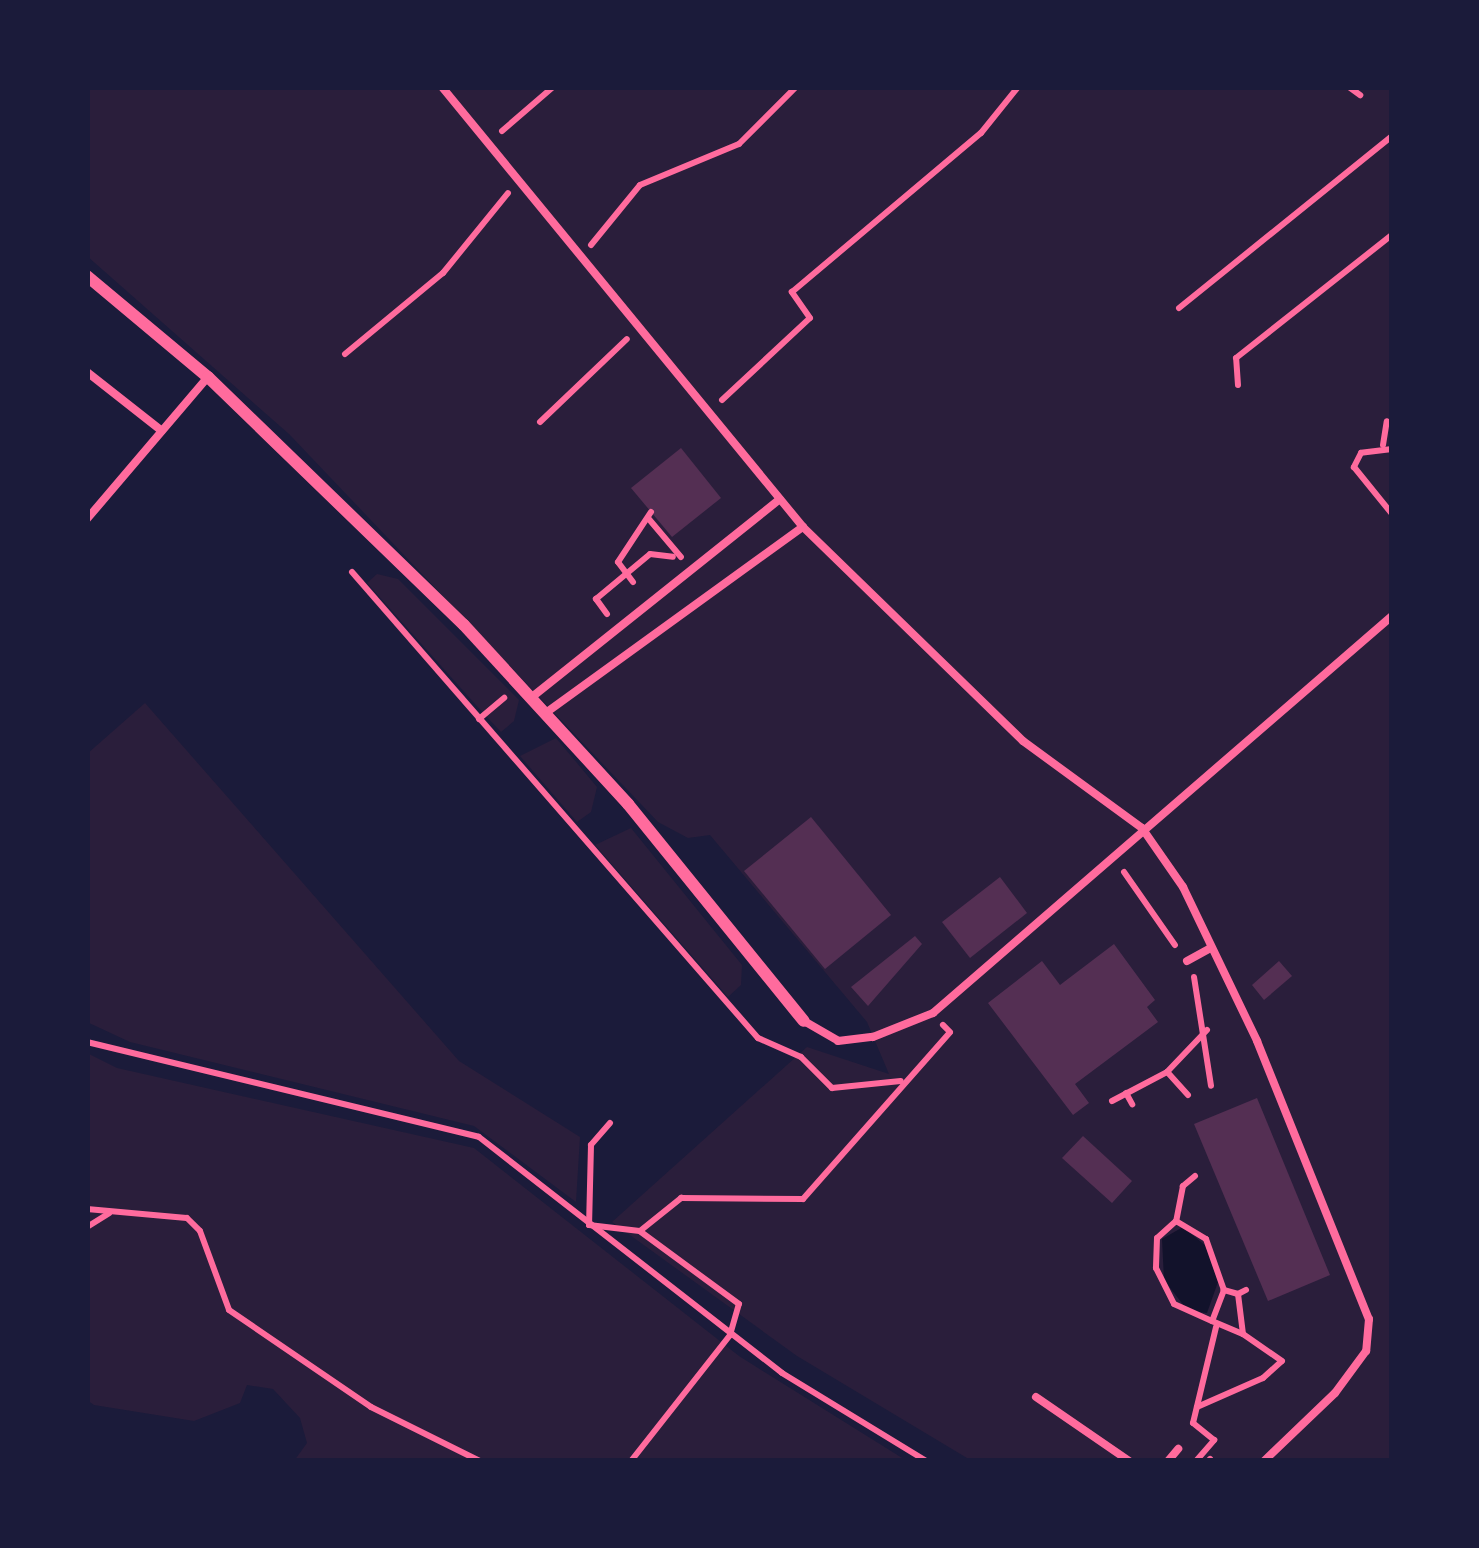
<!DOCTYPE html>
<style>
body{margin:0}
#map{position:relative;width:1479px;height:1548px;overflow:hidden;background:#1b1b3a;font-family:Arial,sans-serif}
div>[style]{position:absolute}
.green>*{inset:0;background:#2a1e3b}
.water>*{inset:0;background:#12122b}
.building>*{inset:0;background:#542f53}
.path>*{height:6px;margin:-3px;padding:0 3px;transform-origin:3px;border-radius:3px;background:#ff6b9d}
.service>*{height:8px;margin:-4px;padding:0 4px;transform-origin:4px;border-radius:4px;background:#ff6b9d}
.minor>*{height:12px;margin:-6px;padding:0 6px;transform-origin:6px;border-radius:6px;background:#ff6b9d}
span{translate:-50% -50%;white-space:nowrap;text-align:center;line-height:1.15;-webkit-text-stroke:10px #1b1b3a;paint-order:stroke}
.frame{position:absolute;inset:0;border:90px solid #1b1b3a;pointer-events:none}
</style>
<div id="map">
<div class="green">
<div style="clip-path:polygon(87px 87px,1392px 87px,1392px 1461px,972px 1461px,797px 1356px,612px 1222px,807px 1047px,889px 1074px,867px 1022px,710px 835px,688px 838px,658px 822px,289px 434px,87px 256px)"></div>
<div style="clip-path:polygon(377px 574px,398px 579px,519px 700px,514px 721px,501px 732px,484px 714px,367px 583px)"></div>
<div style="clip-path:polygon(145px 703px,459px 1061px,580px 1137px,576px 1202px,474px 1126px,130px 1042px,87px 1022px,87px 754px)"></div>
<div style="clip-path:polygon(556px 738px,597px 787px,591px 812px,577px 822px,520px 756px)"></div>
<div style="clip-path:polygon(631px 828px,742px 965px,741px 985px,728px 997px,595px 845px)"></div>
<div style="clip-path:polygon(87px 1053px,117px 1068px,474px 1148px,739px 1356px,907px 1461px,294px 1461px,307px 1443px,300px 1418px,273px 1389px,247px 1385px,240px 1403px,194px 1421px,94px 1405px,87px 1400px)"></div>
</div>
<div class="water">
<div style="clip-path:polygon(1183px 1227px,1206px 1246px,1218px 1282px,1207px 1313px,1188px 1311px,1164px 1280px,1162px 1239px)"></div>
</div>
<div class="building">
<div style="clip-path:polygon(681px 448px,721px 498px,672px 537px,631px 488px)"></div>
<div style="clip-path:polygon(811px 817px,891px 915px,825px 969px,744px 871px)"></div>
<div style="clip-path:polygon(1000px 877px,1027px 913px,970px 958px,942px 922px)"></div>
<div style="clip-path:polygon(915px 936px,922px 944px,868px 1006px,851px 987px)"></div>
<div style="clip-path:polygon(1114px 944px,1155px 1000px,1147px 1007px,1158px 1022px,1075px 1084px,1089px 1103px,1073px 1115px,988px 1003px,1042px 961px,1060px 985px)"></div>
<div style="clip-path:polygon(1279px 961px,1292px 976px,1264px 1000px,1252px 985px)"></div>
<div style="clip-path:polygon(1257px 1098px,1330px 1275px,1268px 1301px,1194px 1124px)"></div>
<div style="clip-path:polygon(1083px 1136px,1132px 1181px,1112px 1203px,1062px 1158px)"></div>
</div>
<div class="path">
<div style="left:1349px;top:87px;width:14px;rotate:36deg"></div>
<div style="left:502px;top:131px;width:67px;rotate:-40.8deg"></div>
<div style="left:591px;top:245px;width:77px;rotate:-50.8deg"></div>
<div style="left:640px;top:185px;width:107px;rotate:-22.5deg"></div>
<div style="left:739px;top:144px;width:81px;rotate:-45deg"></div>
<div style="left:1179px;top:308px;width:274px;rotate:-38.9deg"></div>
<div style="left:345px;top:354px;width:127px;rotate:-39.6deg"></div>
<div style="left:443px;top:273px;width:103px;rotate:-50.9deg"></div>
<div style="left:1238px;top:385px;width:27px;rotate:-94deg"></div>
<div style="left:1236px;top:358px;width:199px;rotate:-38.3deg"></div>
<div style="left:722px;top:400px;width:120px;rotate:-43deg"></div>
<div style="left:810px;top:318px;width:32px;rotate:-125deg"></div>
<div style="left:792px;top:292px;width:247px;rotate:-40.1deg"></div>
<div style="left:981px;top:133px;width:59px;rotate:-51.2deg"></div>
<div style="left:540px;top:422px;width:120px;rotate:-43.7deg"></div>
<div style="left:1383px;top:445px;width:24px;rotate:-81deg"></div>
<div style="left:1392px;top:449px;width:31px;rotate:173deg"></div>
<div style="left:1361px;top:453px;width:16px;rotate:117deg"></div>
<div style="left:1354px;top:467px;width:60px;rotate:51deg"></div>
<div style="left:648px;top:518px;width:51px;rotate:49.8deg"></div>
<div style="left:352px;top:572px;width:618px;rotate:48.94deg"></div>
<div style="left:758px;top:1038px;width:47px;rotate:23.8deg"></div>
<div style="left:801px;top:1057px;width:44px;rotate:45deg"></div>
<div style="left:832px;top:1088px;width:69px;rotate:-5.8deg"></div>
<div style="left:633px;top:582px;width:25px;rotate:-127deg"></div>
<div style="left:618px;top:562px;width:60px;rotate:-56.6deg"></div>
<div style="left:607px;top:614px;width:19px;rotate:-126deg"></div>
<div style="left:596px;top:599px;width:70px;rotate:-39.8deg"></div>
<div style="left:650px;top:554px;width:23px;rotate:7deg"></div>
<div style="left:479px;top:719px;width:33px;rotate:-40deg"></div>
<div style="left:1124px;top:872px;width:89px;rotate:55.1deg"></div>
<div style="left:1194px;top:977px;width:110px;rotate:81.1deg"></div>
<div style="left:87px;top:1042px;width:403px;rotate:13.6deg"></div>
<div style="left:479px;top:1137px;width:384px;rotate:37.9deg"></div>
<div style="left:782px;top:1373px;width:169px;rotate:31.4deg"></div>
<div style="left:1126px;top:1093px;width:13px;rotate:61deg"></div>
<div style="left:1188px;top:1095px;width:31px;rotate:-132deg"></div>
<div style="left:1167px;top:1072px;width:58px;rotate:-46.4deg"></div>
<div style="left:1112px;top:1101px;width:62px;rotate:-27.8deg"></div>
<div style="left:610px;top:1123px;width:29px;rotate:131deg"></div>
<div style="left:591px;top:1145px;width:80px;rotate:91.4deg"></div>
<div style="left:589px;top:1225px;width:51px;rotate:6.7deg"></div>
<div style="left:640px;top:1231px;width:53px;rotate:-38.8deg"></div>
<div style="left:681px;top:1198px;width:122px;rotate:0.5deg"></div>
<div style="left:803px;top:1199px;width:222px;rotate:-48.6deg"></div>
<div style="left:950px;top:1032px;width:10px;rotate:-135deg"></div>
<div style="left:1195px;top:1176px;width:16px;rotate:140deg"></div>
<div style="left:1183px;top:1186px;width:36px;rotate:101deg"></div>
<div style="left:1176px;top:1221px;width:25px;rotate:138deg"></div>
<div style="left:1157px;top:1238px;width:30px;rotate:92deg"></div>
<div style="left:1156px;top:1268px;width:40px;rotate:63.4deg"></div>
<div style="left:1174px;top:1304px;width:42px;rotate:24.1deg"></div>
<div style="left:87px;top:1209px;width:100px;rotate:5.1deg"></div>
<div style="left:187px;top:1218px;width:18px;rotate:45deg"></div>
<div style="left:200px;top:1231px;width:84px;rotate:69.8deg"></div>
<div style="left:229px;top:1310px;width:172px;rotate:34.3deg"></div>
<div style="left:371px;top:1407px;width:122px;rotate:26.4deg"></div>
<div style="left:1176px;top:1221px;width:35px;rotate:31deg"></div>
<div style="left:1206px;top:1239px;width:54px;rotate:70.6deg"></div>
<div style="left:87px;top:1227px;width:26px;rotate:-32deg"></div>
<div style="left:1238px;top:1294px;width:15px;rotate:-164deg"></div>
<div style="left:1224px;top:1290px;width:33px;rotate:111deg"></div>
<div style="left:1212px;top:1321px;width:34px;rotate:23deg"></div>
<div style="left:1197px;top:1407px;width:72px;rotate:-23.7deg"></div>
<div style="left:1263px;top:1378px;width:25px;rotate:-42deg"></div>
<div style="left:1282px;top:1361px;width:47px;rotate:-145.3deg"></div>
<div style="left:1243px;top:1334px;width:40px;rotate:-97.1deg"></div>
<div style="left:1238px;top:1294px;width:9px;rotate:-27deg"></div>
<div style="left:631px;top:1461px;width:160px;rotate:-51.8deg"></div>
<div style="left:730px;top:1335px;width:32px;rotate:-74deg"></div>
<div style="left:739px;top:1304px;width:122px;rotate:-143.7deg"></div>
<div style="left:1196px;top:1461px;width:28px;rotate:-49deg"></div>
<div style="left:1214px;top:1440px;width:27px;rotate:-141deg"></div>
<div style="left:1193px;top:1423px;width:99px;rotate:-76.5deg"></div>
<div style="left:1208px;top:1461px;width:3px;rotate:-45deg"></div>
</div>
<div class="service">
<div style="left:442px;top:87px;width:569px;rotate:50.63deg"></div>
<div style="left:803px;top:527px;width:307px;rotate:44.2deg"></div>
<div style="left:1023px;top:741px;width:147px;rotate:36.2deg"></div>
<div style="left:1142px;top:828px;width:72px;rotate:55.2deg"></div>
<div style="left:1183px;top:887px;width:171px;rotate:64.3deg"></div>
<div style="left:1257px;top:1041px;width:300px;rotate:68.1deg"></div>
<div style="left:1369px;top:1319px;width:32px;rotate:95deg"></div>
<div style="left:1366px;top:1351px;width:52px;rotate:126.4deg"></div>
<div style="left:1335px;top:1393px;width:98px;rotate:136.2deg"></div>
<div style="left:87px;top:372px;width:95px;rotate:38.2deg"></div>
<div style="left:87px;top:519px;width:187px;rotate:-49.6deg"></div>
<div style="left:532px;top:697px;width:317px;rotate:-38.6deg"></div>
<div style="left:547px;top:712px;width:316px;rotate:-35.9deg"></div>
<div style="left:1187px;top:961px;width:26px;rotate:-29deg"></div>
<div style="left:804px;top:1021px;width:39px;rotate:30deg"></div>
<div style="left:838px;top:1041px;width:35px;rotate:-7deg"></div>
<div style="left:873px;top:1037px;width:65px;rotate:-21.8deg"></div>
<div style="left:933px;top:1013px;width:607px;rotate:-40.86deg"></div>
<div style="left:1036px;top:1397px;width:113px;rotate:34.5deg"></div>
<div style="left:1168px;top:1461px;width:16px;rotate:-50deg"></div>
</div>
<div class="minor">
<div style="left:87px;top:276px;width:158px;rotate:39.9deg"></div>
<div style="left:208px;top:377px;width:356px;rotate:44.1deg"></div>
<div style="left:464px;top:625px;width:243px;rotate:47.5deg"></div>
<div style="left:628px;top:804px;width:279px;rotate:51deg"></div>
</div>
<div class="frame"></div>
</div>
